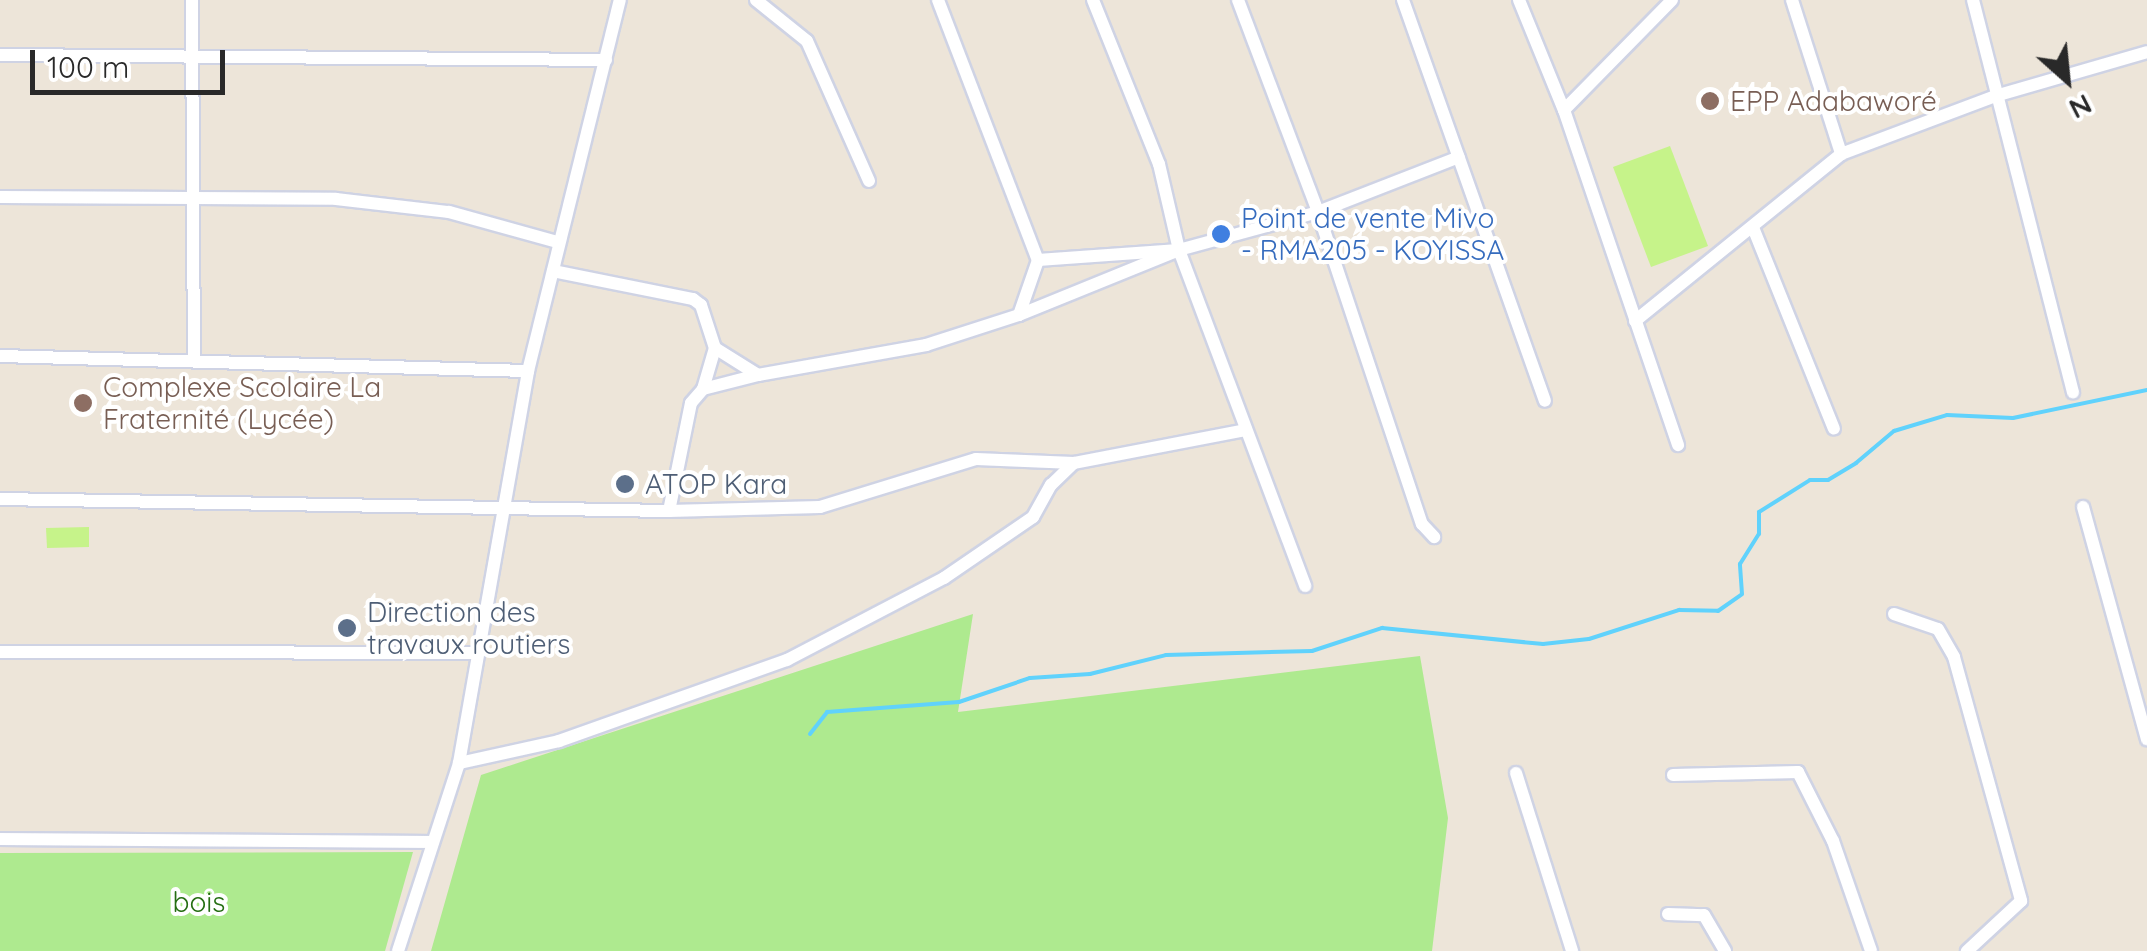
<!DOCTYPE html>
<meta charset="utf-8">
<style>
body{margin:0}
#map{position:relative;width:2147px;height:951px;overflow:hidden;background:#ede5d9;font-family:Quicksand,sans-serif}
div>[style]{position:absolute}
.green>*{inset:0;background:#aeea8f}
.pitch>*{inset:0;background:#c6f38a}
.stream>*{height:4px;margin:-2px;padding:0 2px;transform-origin:2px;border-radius:2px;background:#60d2fc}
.roads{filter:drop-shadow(2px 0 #cfd3e4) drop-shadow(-2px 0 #cfd3e4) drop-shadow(0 2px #cfd3e4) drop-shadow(0 -2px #cfd3e4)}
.minor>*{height:12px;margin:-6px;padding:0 6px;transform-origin:6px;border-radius:6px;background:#fff}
.dots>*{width:28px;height:28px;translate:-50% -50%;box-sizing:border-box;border:5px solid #fff;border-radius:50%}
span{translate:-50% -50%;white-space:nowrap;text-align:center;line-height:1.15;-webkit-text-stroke:8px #fff;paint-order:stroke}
.education-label{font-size:28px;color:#785e54}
.left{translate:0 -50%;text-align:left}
.shop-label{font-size:28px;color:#366cbe}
.service-label{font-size:28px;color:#4e5e75}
.park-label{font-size:28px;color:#256e12}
.north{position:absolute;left:2017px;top:30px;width:100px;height:100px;-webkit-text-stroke:8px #fff;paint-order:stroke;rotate:153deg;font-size:28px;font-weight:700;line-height:40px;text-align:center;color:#292929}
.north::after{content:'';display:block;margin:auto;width:35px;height:45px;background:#292929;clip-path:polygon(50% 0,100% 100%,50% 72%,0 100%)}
.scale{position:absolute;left:30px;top:50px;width:195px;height:45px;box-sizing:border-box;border:5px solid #292929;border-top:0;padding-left:12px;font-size:30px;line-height:35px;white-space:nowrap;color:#292929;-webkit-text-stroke:8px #fff;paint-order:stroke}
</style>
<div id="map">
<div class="green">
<div style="clip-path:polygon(973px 614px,958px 712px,1420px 656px,1448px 818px,1432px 951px,431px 951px,481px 775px)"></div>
<div style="clip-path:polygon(413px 852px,385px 951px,0 951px,0 853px)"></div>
</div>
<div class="pitch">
<div style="clip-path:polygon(1670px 146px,1708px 246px,1651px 267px,1613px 167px)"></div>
<div style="clip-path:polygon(89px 527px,89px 547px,47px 548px,46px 528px)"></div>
</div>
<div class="stream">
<div style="left:810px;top:734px;width:28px;rotate:-52deg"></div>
<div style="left:827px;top:712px;width:132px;rotate:-4.3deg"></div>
<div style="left:959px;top:702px;width:75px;rotate:-18.7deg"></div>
<div style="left:1030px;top:678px;width:60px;rotate:-3.8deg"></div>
<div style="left:1090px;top:674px;width:78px;rotate:-14deg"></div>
<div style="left:1166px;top:655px;width:146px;rotate:-1.6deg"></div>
<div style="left:1312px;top:651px;width:74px;rotate:-18.2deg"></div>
<div style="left:1382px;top:628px;width:162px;rotate:5.7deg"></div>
<div style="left:1543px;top:644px;width:46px;rotate:-6.2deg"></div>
<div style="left:1589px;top:639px;width:95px;rotate:-17.9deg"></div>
<div style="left:1679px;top:610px;width:39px;rotate:1deg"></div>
<div style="left:1718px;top:611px;width:29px;rotate:-35deg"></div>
<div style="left:1742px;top:594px;width:30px;rotate:-94deg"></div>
<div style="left:1740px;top:564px;width:36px;rotate:-58deg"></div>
<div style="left:1759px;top:534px;width:22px;rotate:-90deg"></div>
<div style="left:1759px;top:512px;width:60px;rotate:-32.1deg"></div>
<div style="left:1810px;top:480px;width:18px"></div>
<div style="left:1828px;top:480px;width:33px;rotate:-31deg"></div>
<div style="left:1856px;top:463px;width:50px;rotate:-40.1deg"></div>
<div style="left:1894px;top:431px;width:55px;rotate:-16.8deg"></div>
<div style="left:1947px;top:415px;width:66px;rotate:2.6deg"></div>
<div style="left:2013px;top:418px;width:137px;rotate:-11.8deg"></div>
</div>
<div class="roads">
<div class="minor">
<div style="left:192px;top:0;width:360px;rotate:89.7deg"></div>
<div style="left:756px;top:0;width:65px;rotate:38.8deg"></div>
<div style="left:807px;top:41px;width:153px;rotate:66.1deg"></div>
<div style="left:938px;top:0;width:279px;rotate:69deg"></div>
<div style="left:1093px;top:0;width:177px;rotate:68.1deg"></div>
<div style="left:1159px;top:164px;width:88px;rotate:76.9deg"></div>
<div style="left:1179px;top:250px;width:359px;rotate:69.4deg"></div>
<div style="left:1238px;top:0;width:227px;rotate:69.3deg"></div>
<div style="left:1318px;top:212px;width:329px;rotate:71.6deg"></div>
<div style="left:1422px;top:524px;width:18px;rotate:47deg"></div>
<div style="left:1403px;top:0;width:425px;rotate:70.5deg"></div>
<div style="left:1519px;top:0;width:119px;rotate:67.8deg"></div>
<div style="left:1564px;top:110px;width:354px;rotate:71.2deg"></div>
<div style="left:1792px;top:0;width:162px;rotate:72.3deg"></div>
<div style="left:1973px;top:0;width:405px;rotate:75.7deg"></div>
<div style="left:0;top:55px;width:606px;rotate:0.47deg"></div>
<div style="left:1564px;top:110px;width:154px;rotate:-45.5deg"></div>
<div style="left:0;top:197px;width:336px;rotate:0.3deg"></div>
<div style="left:336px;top:199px;width:114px;rotate:6.6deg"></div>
<div style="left:449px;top:212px;width:112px;rotate:15.5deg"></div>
<div style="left:1754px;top:230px;width:214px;rotate:68.1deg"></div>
<div style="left:553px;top:271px;width:143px;rotate:11.3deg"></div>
<div style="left:693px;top:299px;width:10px;rotate:37deg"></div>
<div style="left:701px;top:305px;width:45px;rotate:72deg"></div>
<div style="left:715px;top:348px;width:51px;rotate:32.1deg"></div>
<div style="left:758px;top:375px;width:171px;rotate:-10.1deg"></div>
<div style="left:926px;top:345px;width:98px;rotate:-17.9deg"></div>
<div style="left:1019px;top:315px;width:58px;rotate:-70.9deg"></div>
<div style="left:1038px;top:260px;width:141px;rotate:-4.1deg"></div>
<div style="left:1019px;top:315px;width:173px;rotate:-22.1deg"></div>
<div style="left:1179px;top:250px;width:144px;rotate:-15.3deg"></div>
<div style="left:1318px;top:212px;width:151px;rotate:-21.3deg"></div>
<div style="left:1635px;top:321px;width:265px;rotate:-39deg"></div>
<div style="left:1841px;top:154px;width:165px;rotate:-20.6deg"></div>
<div style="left:1995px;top:96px;width:158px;rotate:-16.1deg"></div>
<div style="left:0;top:356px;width:528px;rotate:1.63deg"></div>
<div style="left:703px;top:389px;width:57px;rotate:-14.3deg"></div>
<div style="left:0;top:499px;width:669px;rotate:1.03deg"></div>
<div style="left:669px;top:511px;width:110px;rotate:-78.5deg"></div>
<div style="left:691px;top:403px;width:18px;rotate:-49deg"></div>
<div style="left:703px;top:389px;width:43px;rotate:-73.7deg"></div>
<div style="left:2083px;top:507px;width:241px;rotate:74.6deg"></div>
<div style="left:669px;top:511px;width:151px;rotate:-1.5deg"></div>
<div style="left:820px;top:507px;width:163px;rotate:-17.1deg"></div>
<div style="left:976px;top:459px;width:98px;rotate:2.3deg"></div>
<div style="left:1894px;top:614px;width:46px;rotate:18.8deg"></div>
<div style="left:1938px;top:629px;width:32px;rotate:60deg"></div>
<div style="left:1954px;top:657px;width:253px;rotate:74.6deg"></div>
<div style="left:2021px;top:901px;width:74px;rotate:137.2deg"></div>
<div style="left:0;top:652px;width:477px;rotate:0.1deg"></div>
<div style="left:459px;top:763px;width:102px;rotate:-12.4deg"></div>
<div style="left:559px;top:741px;width:242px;rotate:-19.6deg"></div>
<div style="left:787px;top:660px;width:177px;rotate:-27.6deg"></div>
<div style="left:944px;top:578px;width:108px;rotate:-34.4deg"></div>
<div style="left:1033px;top:517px;width:37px;rotate:-61deg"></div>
<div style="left:1051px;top:485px;width:32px;rotate:-44deg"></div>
<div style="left:1074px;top:463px;width:175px;rotate:-10.9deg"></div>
<div style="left:1516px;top:773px;width:187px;rotate:72.5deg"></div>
<div style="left:1673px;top:775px;width:125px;rotate:-1.4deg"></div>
<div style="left:1798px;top:772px;width:77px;rotate:63.1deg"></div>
<div style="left:1833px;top:841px;width:116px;rotate:70.9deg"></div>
<div style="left:0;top:839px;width:430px;rotate:0.4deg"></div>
<div style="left:1668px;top:914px;width:36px;rotate:2deg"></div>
<div style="left:1704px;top:915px;width:42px;rotate:59.7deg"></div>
<div style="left:398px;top:951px;width:198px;rotate:-72deg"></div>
<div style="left:459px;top:763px;width:398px;rotate:-80deg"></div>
<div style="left:528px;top:371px;width:382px;rotate:-76.1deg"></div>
</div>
</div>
<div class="dots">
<div style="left:1710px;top:101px;background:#8d6e63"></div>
<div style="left:1221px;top:234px;background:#3f7fe0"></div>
<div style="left:83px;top:403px;background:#8d6e63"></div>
<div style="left:625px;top:484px;background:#5c6f8a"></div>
<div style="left:347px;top:628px;background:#5c6f8a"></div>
</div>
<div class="education-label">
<span class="left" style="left:1730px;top:101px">EPP Adabaworé</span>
<span class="left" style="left:103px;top:403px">Complexe Scolaire La<br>Fraternité (Lycée)</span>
</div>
<div class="shop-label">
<span class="left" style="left:1241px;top:234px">Point de vente Mivo<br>- RMA205 - KOYISSA</span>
</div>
<div class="service-label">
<span class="left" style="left:645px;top:484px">ATOP Kara</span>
<span class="left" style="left:367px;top:628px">Direction des<br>travaux routiers</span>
</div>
<div class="park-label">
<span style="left:199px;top:902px">bois</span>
</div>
<div class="north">N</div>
<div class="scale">100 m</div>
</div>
